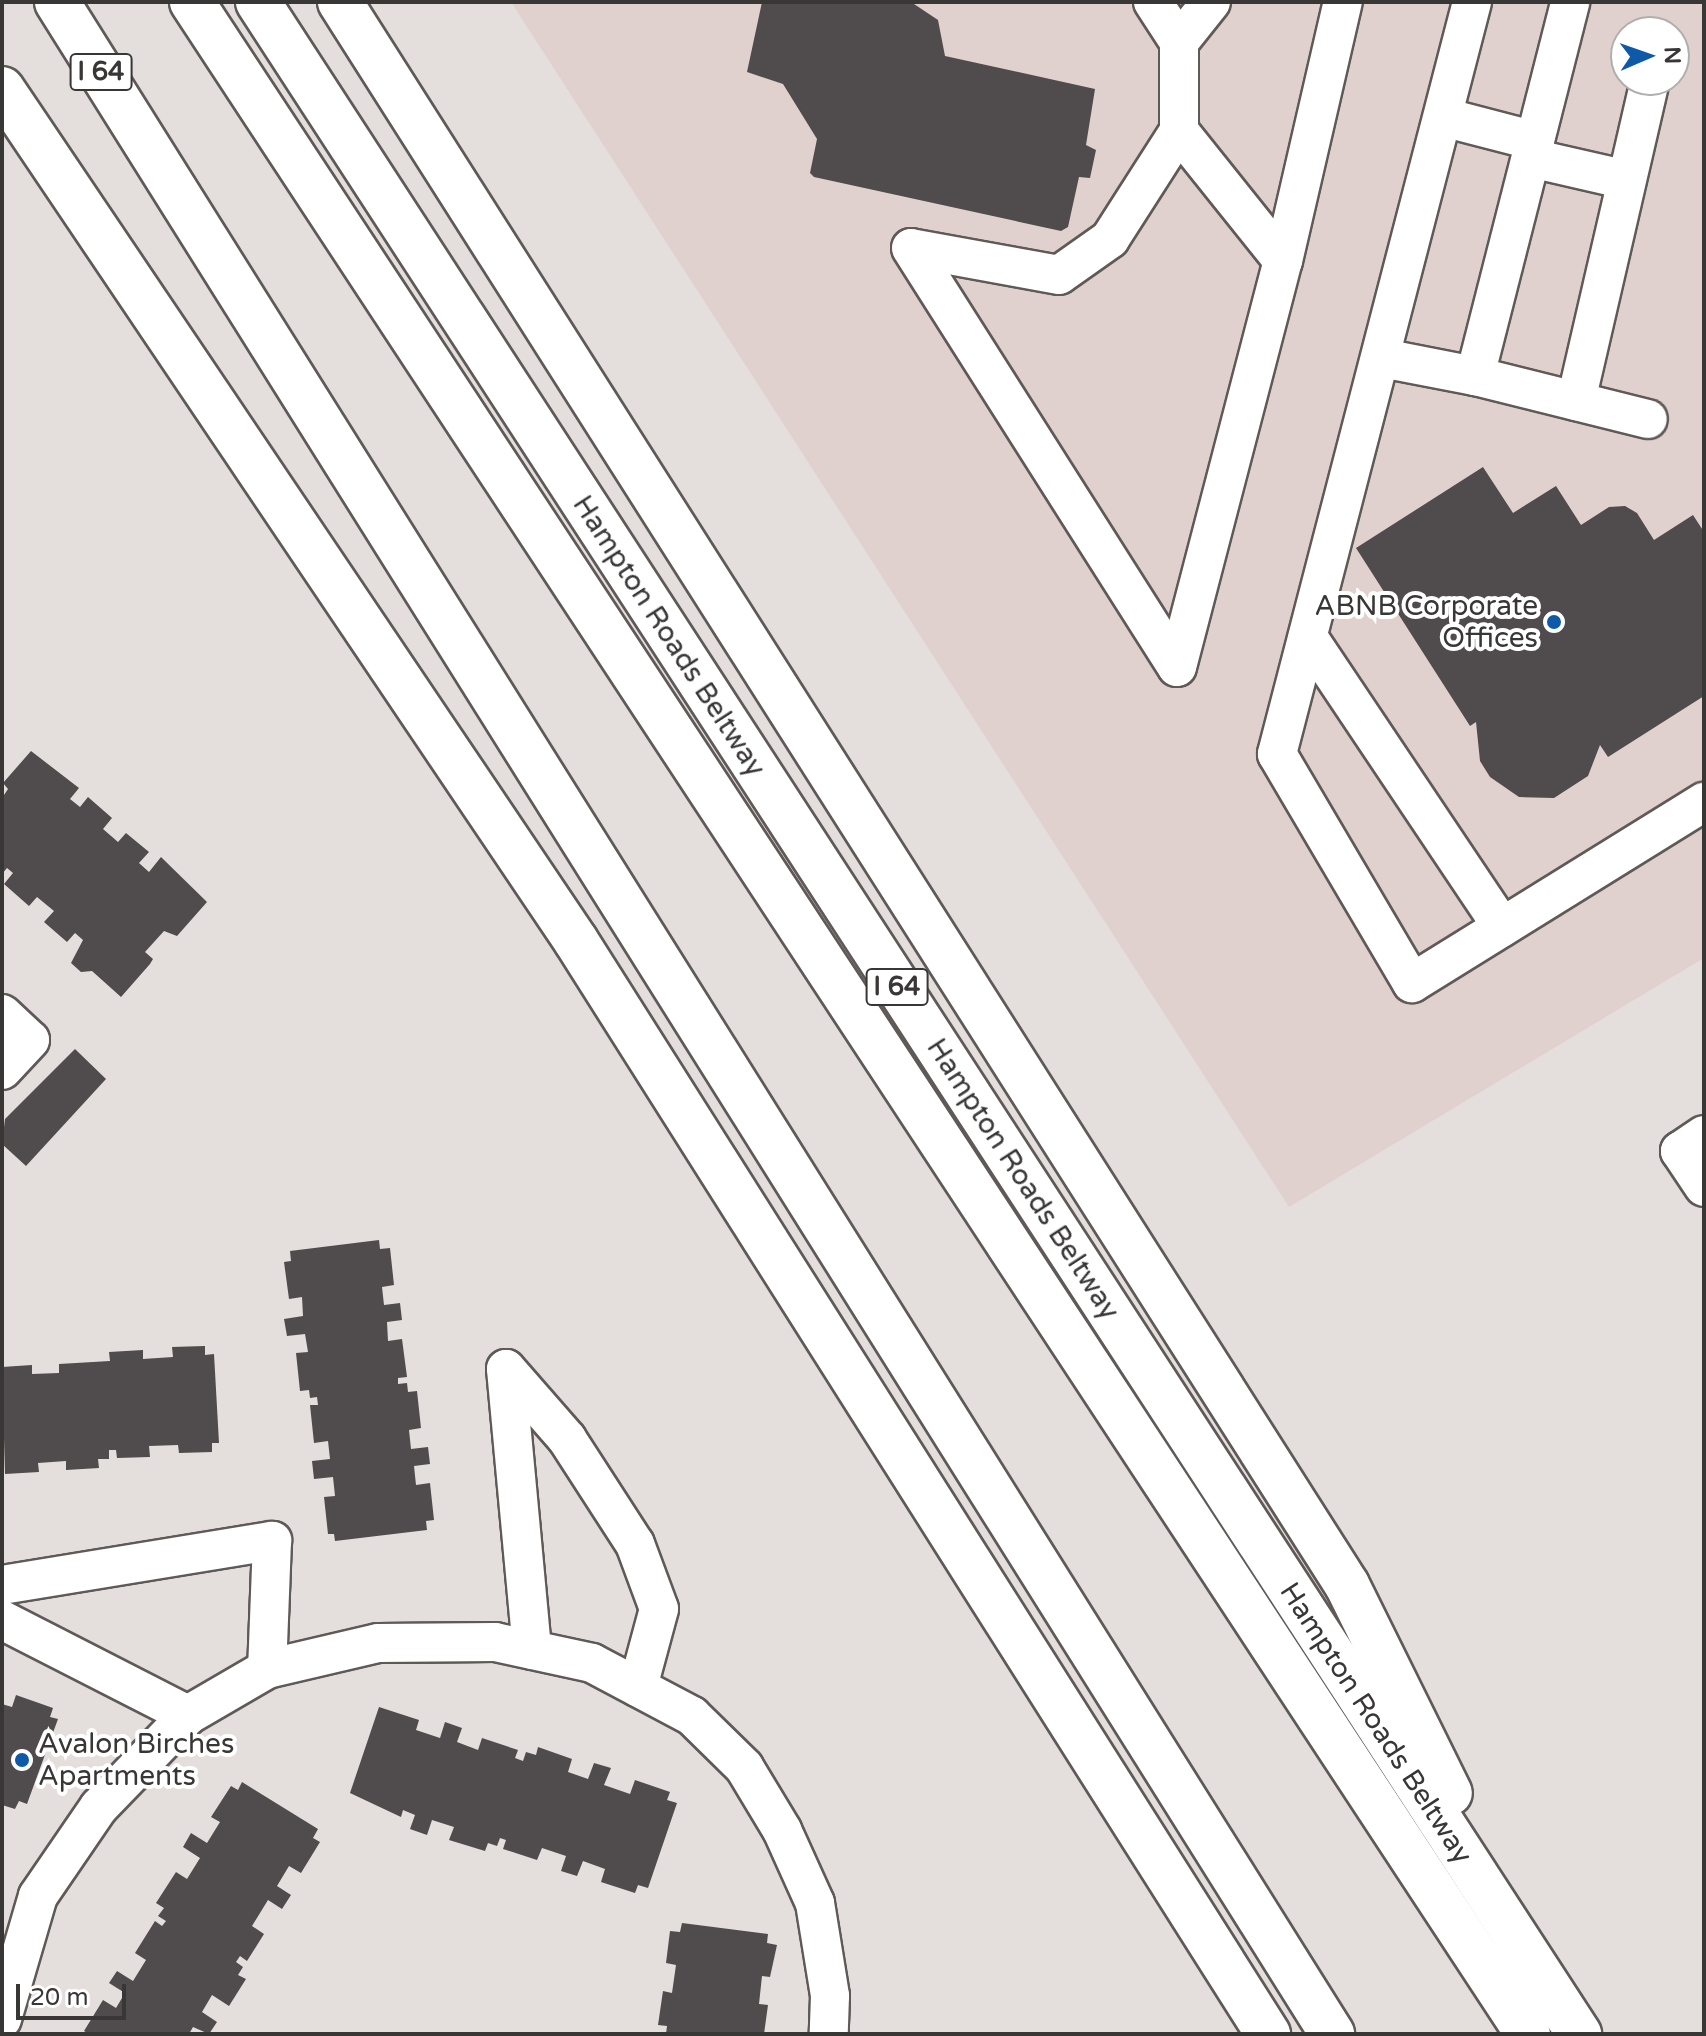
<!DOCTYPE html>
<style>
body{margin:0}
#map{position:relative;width:1706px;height:2036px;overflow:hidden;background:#e4dedd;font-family:"Varela Round",sans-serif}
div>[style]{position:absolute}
.built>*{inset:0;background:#e0d1ce}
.building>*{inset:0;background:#504b4c}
.roads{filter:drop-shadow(2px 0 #5f5a58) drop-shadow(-2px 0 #5f5a58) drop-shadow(0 2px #5f5a58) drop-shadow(0 -2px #5f5a58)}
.minor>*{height:38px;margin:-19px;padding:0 19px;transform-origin:19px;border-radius:19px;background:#fff}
.highway>*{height:44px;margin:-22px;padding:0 22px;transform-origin:22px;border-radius:22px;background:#fff}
.dots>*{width:22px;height:22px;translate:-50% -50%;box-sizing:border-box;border:4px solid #fff;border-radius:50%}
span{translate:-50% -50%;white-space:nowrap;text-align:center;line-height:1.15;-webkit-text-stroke:8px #fff;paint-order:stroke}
.shield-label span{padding:2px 6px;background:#fff;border:2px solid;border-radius:6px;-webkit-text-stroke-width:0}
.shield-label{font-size:26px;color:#393636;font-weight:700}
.poi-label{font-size:28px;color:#393636}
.right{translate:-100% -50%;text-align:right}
.left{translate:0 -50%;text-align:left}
.street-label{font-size:28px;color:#393636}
.frame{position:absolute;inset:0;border:4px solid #393636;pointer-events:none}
.north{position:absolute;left:1610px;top:16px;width:80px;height:80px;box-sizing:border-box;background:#fff;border:2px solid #b0afaf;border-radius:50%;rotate:88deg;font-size:22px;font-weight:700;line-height:32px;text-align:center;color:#393636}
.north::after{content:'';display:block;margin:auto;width:28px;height:36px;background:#0e5aa9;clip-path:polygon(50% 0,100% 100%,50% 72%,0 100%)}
.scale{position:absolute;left:16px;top:1984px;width:110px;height:36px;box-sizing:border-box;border:4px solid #393636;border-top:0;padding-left:10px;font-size:24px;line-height:28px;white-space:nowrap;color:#393636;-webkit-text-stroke:6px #fff;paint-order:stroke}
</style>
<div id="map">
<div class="built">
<div style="clip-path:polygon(evenodd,511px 2px,1704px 2px,1704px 958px,1289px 1207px,511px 2px,1626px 32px,1674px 32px,1674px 80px,1626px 80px,1626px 32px)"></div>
</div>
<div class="building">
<div style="clip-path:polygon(762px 2px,911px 2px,938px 20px,945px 56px,1095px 89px,1086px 145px,1096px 150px,1090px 178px,1079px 177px,1068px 227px,1061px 231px,814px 177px,810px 173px,817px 139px,783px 84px,747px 72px)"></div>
<div style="clip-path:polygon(1483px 467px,1513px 513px,1556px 486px,1581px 525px,1609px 507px,1625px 506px,1637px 513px,1654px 540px,1693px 515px,1704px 532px,1704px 696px,1608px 757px,1600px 745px,1588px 776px,1554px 798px,1519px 797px,1490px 777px,1480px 761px,1476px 722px,1470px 726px,1356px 548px)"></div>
<div style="clip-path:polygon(31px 751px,79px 788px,70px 799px,80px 807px,88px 797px,112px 818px,103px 829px,118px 842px,126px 833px,149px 852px,139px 863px,149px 872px,161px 857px,207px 902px,177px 936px,164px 931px,145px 952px,153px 959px,150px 964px,121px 997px,92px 971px,81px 972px,71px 963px,83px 940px,75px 933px,67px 942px,44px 922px,54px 911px,37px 897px,29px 906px,4px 884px,13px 873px,7px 868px,2px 874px,2px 798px,8px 789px,3px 783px)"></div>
<div style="clip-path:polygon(75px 1049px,106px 1079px,26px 1166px,2px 1144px,5px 1119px)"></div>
<div style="clip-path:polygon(379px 1240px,380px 1249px,390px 1248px,394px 1285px,382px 1287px,384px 1305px,400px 1303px,402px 1320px,387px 1322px,388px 1341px,402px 1339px,407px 1377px,398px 1378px,398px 1384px,407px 1383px,408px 1392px,417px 1391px,421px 1428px,409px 1430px,411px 1449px,428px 1447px,430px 1464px,414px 1466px,416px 1485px,430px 1483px,434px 1520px,426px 1521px,427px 1530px,335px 1541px,334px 1534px,328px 1534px,324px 1497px,335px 1496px,333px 1477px,314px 1479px,312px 1461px,330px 1459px,328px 1441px,314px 1443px,310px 1405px,318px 1405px,317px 1397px,310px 1398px,309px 1390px,300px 1391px,296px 1353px,308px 1352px,305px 1334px,287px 1336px,284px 1319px,303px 1316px,302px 1297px,289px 1299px,284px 1262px,291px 1261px,290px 1251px)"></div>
<div style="clip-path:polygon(205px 1346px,205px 1355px,214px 1354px,219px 1443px,212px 1443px,212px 1452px,179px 1453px,178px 1445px,149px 1446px,150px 1457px,117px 1458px,116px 1450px,109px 1450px,109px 1459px,98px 1459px,99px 1468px,66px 1470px,66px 1461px,38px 1463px,39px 1472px,5px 1474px,2px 1367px,32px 1365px,32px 1374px,59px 1373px,59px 1364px,110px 1361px,109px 1352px,143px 1350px,143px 1359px,173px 1357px,172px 1347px)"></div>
<div style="clip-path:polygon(16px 1695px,53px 1708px,50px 1717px,58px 1719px,27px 1804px,19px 1801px,15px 1809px,2px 1805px,2px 1704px,12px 1707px)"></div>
<div style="clip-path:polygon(379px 1707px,419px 1720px,416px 1730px,440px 1738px,445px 1722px,462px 1728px,457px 1742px,478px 1750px,482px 1738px,518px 1750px,515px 1758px,523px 1761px,526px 1752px,536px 1755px,538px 1747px,572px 1759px,568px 1772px,588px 1779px,594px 1763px,611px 1768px,604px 1785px,630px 1794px,635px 1780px,670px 1792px,667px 1800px,677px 1803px,648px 1888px,638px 1885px,635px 1893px,601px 1882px,605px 1869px,583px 1861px,577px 1876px,561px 1871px,566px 1856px,542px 1848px,537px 1860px,503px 1849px,506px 1840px,500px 1838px,497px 1846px,488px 1843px,485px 1851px,449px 1840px,454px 1827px,432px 1820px,427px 1835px,410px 1829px,415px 1815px,403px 1810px,401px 1817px,350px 1793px)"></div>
<div style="clip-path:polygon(242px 1782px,318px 1829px,313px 1838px,320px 1842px,301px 1873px,289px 1866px,277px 1886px,291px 1895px,282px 1909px,268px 1900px,252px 1926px,264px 1934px,247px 1961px,240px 1956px,236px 1962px,243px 1967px,238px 1975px,246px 1979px,229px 2006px,212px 1995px,202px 2012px,217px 2022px,209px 2034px,193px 2027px,189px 2034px,89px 2034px,84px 2031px,103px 2000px,116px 2008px,125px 1993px,109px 1983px,117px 1971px,133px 1981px,146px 1960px,135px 1953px,155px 1921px,162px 1926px,166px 1921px,158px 1916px,164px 1908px,156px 1903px,176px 1872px,187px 1879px,200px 1858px,183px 1847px,191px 1833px,207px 1843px,220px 1822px,211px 1817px,231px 1786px,238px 1790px)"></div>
<div style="clip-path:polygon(682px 1923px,768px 1934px,767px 1943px,777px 1945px,770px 1977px,762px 1976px,759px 2004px,768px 2005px,764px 2034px,666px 2034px,667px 2026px,658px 2025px,663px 1991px,672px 1993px,676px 1965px,666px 1963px,670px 1931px,680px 1932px)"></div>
</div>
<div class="roads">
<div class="minor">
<div style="left:1153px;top:2px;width:48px;rotate:57deg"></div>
<div style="left:1179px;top:42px;width:51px;rotate:-51.3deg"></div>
<div style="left:1472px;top:2px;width:777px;rotate:104.54deg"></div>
<div style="left:1277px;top:754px;width:266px;rotate:59.5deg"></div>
<div style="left:1412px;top:983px;width:344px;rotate:-31.8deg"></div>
<div style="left:1179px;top:42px;width:89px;rotate:90deg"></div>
<div style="left:1179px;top:131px;width:166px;rotate:51.3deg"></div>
<div style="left:1283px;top:261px;width:266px;rotate:-77deg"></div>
<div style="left:1443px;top:117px;width:95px;rotate:14.6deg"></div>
<div style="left:1179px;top:131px;width:128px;rotate:122.6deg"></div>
<div style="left:1110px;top:239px;width:62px;rotate:144.8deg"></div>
<div style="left:1059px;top:275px;width:150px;rotate:-169.7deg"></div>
<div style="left:911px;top:248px;width:496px;rotate:57.6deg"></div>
<div style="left:1177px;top:667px;width:420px;rotate:-75.4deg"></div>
<div style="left:1531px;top:158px;width:98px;rotate:12.9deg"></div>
<div style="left:1382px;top:358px;width:95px;rotate:11deg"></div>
<div style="left:1475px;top:376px;width:386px;rotate:-75.7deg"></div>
<div style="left:1475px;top:376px;width:178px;rotate:14deg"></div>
<div style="left:1576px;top:401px;width:329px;rotate:-77deg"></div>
<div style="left:1308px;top:637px;width:349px;rotate:56.2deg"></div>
<div style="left:2px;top:1014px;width:38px;rotate:43deg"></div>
<div style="left:30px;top:1040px;width:41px;rotate:133deg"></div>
<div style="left:1704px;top:1135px;width:29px;rotate:146deg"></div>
<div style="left:1680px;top:1151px;width:43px;rotate:56.3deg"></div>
<div style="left:506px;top:1369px;width:93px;rotate:48.9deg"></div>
<div style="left:567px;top:1439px;width:125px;rotate:57.1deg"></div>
<div style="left:635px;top:1544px;width:69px;rotate:69.7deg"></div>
<div style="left:659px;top:1609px;width:81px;rotate:105.1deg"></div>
<div style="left:506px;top:1369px;width:282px;rotate:84.7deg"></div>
<div style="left:2px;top:1585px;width:274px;rotate:-9.3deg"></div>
<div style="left:272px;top:1541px;width:128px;rotate:92.2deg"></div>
<div style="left:2px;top:1620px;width:209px;rotate:27.1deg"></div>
<div style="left:2px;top:2019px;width:128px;rotate:-73.7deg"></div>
<div style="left:38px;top:1896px;width:108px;rotate:-55.6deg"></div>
<div style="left:99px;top:1807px;width:128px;rotate:-45.9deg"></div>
<div style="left:188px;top:1715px;width:91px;rotate:-30.2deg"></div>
<div style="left:267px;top:1669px;width:114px;rotate:-13.2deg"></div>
<div style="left:378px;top:1643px;width:117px;rotate:-0.5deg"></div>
<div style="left:495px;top:1642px;width:99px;rotate:12.2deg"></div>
<div style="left:592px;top:1663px;width:113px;rotate:27.9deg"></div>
<div style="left:692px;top:1716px;width:73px;rotate:44.4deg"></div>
<div style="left:744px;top:1767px;width:74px;rotate:58.9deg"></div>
<div style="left:782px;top:1830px;width:80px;rotate:65.7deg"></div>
<div style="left:815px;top:1903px;width:94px;rotate:80.8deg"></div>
<div style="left:830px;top:1996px;width:38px;rotate:92deg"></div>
</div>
<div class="highway">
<div style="left:57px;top:2px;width:2399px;rotate:57.89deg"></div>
<div style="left:192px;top:2px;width:2432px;rotate:56.68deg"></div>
<div style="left:258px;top:2px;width:2424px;rotate:56.97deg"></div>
<div style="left:340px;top:2px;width:1876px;rotate:57.54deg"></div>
<div style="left:1347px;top:1585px;width:232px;rotate:63.7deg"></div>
<div style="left:2px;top:89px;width:1027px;rotate:56.03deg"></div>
<div style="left:576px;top:941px;width:1294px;rotate:57.66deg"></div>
</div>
</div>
<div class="dots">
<div style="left:1554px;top:622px;background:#0e5aa9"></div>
<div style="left:22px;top:1760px;background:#0e5aa9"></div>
</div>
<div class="shield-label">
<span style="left:101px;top:72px">I 64</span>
<span style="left:897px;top:987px">I 64</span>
</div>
<div class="poi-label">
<span class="right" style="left:1538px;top:622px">ABNB Corporate<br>Offices</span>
<span class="left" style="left:38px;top:1760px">Avalon Birches<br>Apartments</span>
</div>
<div class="street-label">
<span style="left:669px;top:636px;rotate:57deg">Hampton Roads Beltway</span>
<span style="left:1023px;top:1179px;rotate:57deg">Hampton Roads Beltway</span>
<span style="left:1376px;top:1723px;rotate:57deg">Hampton Roads Beltway</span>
</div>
<div class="frame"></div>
<div class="north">N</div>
<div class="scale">20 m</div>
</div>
